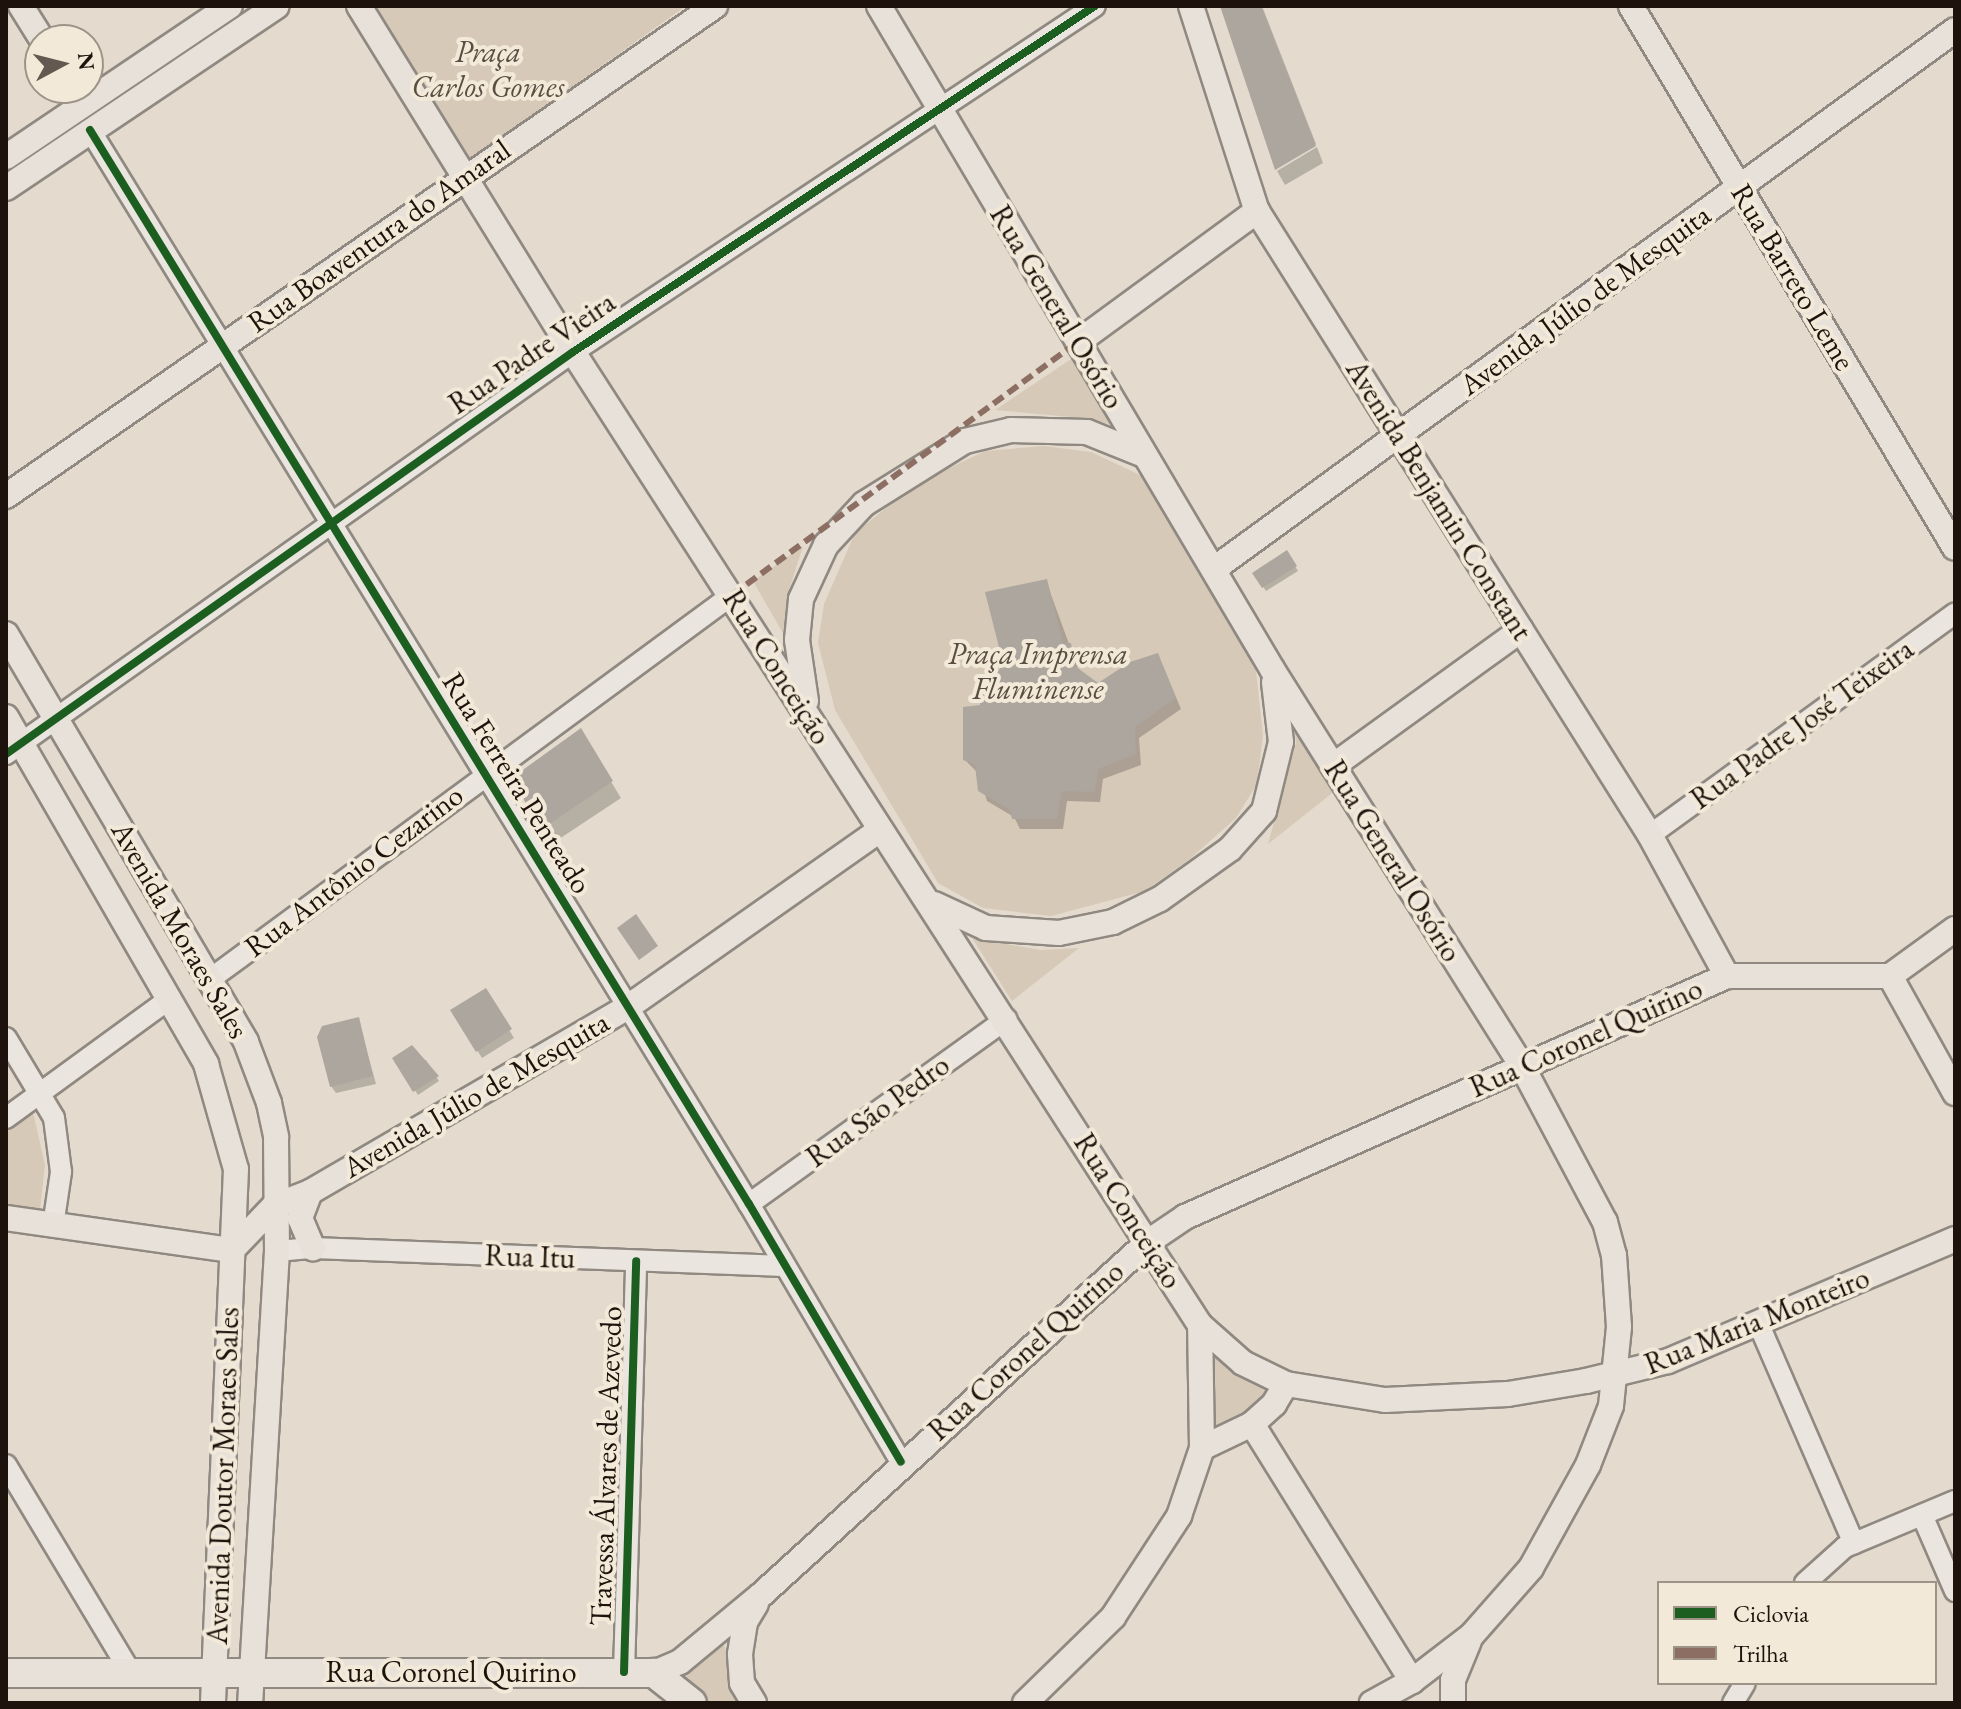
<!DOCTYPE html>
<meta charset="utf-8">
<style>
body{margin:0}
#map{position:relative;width:1961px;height:1709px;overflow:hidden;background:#e4dbce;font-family:"EB Garamond",serif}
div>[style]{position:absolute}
.green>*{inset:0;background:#d6c9b8}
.shadow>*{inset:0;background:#0003}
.building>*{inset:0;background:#ada69e}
.roads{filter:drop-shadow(2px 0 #8f8981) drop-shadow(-2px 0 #8f8981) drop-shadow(0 2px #8f8981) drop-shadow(0 -2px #8f8981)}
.minor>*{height:20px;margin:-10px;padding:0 10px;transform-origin:10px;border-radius:10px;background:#eae5de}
.major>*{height:24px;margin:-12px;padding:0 12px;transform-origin:12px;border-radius:12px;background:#e7e1d9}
.highway>*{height:28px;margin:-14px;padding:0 14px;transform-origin:14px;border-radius:14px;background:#e7e1d9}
.quiet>*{height:6px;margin-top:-3px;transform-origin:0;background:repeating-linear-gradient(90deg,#8d6e63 0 12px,transparent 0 18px)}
.cycleway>*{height:8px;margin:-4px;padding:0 4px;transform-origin:4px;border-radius:4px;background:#1b5e20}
span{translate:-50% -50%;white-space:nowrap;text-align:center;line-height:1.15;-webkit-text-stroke:8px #f3e9d9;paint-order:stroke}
.park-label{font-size:30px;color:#5a4e42;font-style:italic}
.street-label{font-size:30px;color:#1e130c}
.frame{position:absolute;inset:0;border:8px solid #1e130c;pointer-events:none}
.legend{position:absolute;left:1657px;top:1581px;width:280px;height:104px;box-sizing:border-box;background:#f3e9d9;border:2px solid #9e9387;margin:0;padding:10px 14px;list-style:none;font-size:24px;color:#1e130c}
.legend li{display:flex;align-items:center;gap:16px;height:40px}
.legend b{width:40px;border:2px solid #9e9387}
.north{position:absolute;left:24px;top:24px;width:80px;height:80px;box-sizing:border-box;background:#f3e9d9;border:2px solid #9e9387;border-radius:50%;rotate:83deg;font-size:22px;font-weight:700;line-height:32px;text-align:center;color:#1e130c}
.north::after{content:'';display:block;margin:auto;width:28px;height:36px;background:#635950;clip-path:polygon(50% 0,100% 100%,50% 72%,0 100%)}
</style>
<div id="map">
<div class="green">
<div style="clip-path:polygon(372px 6px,686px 6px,469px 160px)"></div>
<div style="clip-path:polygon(1083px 351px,1126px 430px,1093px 419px,995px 410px)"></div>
<div style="clip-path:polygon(1044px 446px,1091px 452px,1153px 481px,1254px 653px,1263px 735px,1257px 784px,1236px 818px,1191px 858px,1145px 891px,1051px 916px,983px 908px,938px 883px,835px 710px,818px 643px,824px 604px,855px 533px,916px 484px,985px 451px)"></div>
<div style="clip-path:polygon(803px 546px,788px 593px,784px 635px,753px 581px)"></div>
<div style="clip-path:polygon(1293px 708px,1336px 790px,1268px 844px,1296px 743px)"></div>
<div style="clip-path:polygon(972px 938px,1041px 950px,1079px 948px,1012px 1001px)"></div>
<div style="clip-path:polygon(33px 1112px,45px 1165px,40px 1209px,6px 1205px,6px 1132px)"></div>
<div style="clip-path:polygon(1212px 1349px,1273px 1388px,1248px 1415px,1214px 1431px)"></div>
<div style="clip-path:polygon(722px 1638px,740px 1699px,743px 1703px,702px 1703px,677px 1676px)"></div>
</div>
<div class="shadow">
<div style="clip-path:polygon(1222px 6px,1262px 6px,1316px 144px,1276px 167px)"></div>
<div style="clip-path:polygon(1317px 147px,1323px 163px,1285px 185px,1277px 171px)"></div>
<div style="clip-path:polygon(1287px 553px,1298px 571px,1266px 591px,1254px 573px)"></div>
<div style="clip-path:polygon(1046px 581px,1079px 671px,1098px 686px,1163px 666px,1181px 709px,1139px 738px,1141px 765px,1103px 779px,1100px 802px,1067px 801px,1063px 829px,1020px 829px,1014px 817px,987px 801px,978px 773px,965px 760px,982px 707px)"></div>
<div style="clip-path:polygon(580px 731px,621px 798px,550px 845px,515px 778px)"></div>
<div style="clip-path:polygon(485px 990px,514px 1038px,482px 1058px,453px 1011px)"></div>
<div style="clip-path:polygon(358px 1019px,376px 1084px,336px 1093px,331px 1086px)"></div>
<div style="clip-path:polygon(395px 1059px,426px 1060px,439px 1081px,418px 1095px)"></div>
</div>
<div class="building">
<div style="clip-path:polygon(1220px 6px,1261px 6px,1316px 146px,1275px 170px)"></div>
<div style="clip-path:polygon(1287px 550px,1297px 566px,1262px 588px,1252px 573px)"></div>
<div style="clip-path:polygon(1047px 579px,1063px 643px,1071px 643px,1075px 666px,1098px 683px,1130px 662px,1158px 653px,1176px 698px,1135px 727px,1136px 754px,1098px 769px,1095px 792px,1062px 791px,1057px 819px,1012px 819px,1010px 810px,978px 791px,975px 765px,963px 760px,963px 707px,980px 705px,983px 681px,994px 679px,1003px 663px,985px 592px)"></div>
<div style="clip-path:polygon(581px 728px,613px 781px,539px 831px,513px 777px)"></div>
<div style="clip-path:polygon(636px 914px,658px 946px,639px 960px,617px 928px)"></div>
<div style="clip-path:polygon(486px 988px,512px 1029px,476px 1052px,450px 1010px)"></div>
<div style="clip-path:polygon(359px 1017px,373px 1076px,330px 1087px,317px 1037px,322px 1026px)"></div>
<div style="clip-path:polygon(412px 1045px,439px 1076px,413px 1092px,392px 1058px)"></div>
</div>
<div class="roads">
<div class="minor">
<div style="left:90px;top:130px;width:1260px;rotate:58.47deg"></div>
<div style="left:749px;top:1204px;width:299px;rotate:59.5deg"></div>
<div style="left:6px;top:754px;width:695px;rotate:-35.34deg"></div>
<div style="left:573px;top:352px;width:626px;rotate:-33.54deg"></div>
<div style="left:1650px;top:835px;width:377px;rotate:-36deg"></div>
<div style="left:209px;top:980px;width:649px;rotate:-36.36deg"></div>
<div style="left:6px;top:1038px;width:93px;rotate:59deg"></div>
<div style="left:54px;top:1118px;width:54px;rotate:82.6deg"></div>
<div style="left:61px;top:1172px;width:55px;rotate:98.4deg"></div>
<div style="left:6px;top:1118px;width:202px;rotate:-36.1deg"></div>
<div style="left:749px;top:1204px;width:317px;rotate:-35.7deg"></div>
<div style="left:277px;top:1251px;width:36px;rotate:-5deg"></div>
<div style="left:313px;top:1248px;width:471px;rotate:2.2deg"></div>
<div style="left:1759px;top:1325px;width:238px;rotate:66.5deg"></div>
<div style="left:6px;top:1465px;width:243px;rotate:59deg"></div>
<div style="left:1922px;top:1515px;width:83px;rotate:66.5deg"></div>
<div style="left:1805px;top:1583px;width:54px;rotate:-42deg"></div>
<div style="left:1845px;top:1547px;width:119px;rotate:-22.7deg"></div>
<div style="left:624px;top:1672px;width:411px;rotate:-88.3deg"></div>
<div style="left:1733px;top:1703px;width:23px;rotate:-59deg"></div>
</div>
<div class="major">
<div style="left:21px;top:6px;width:40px;rotate:58deg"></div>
<div style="left:359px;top:6px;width:407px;rotate:58.3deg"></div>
<div style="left:573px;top:352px;width:1158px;rotate:57.2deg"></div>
<div style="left:1200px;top:1325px;width:57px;rotate:41.5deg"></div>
<div style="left:1243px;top:1363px;width:48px;rotate:26deg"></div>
<div style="left:1286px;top:1384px;width:100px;rotate:9.2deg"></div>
<div style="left:1385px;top:1400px;width:123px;rotate:-2.8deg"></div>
<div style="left:1508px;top:1394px;width:79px;rotate:-9.5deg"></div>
<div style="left:1586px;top:1381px;width:84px;rotate:-13.7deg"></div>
<div style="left:1668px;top:1361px;width:312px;rotate:-23deg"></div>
<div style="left:879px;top:6px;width:771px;rotate:59.34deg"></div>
<div style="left:1272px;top:669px;width:471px;rotate:57.8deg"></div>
<div style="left:1523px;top:1068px;width:174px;rotate:62deg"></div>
<div style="left:1605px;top:1222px;width:34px;rotate:75deg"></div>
<div style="left:1614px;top:1255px;width:72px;rotate:86deg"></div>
<div style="left:1619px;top:1327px;width:79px;rotate:95.8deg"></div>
<div style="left:1611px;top:1406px;width:63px;rotate:111.3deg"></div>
<div style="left:1588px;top:1465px;width:118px;rotate:119deg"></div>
<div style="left:1531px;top:1568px;width:89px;rotate:131.4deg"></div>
<div style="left:1472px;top:1635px;width:76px;rotate:142.5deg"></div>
<div style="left:1412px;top:1681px;width:46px;rotate:151.2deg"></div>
<div style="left:1191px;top:6px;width:215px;rotate:72.2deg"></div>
<div style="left:1257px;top:211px;width:737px;rotate:57.8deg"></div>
<div style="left:1650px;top:835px;width:161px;rotate:61.4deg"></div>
<div style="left:1631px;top:6px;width:631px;rotate:59.13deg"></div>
<div style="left:6px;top:157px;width:270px;rotate:-34deg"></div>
<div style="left:6px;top:188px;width:326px;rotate:-33.9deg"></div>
<div style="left:1078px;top:342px;width:222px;rotate:-36.2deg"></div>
<div style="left:6px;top:496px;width:862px;rotate:-34.65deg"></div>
<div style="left:1214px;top:569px;width:916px;rotate:-36.03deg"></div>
<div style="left:6px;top:634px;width:473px;rotate:59.5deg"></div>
<div style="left:246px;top:1042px;width:65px;rotate:69.3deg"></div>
<div style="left:269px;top:1103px;width:35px;rotate:78deg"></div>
<div style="left:276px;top:1137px;width:114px;rotate:89.5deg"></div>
<div style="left:277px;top:1251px;width:453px;rotate:93.4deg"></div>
<div style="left:806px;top:701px;width:62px;rotate:-98.4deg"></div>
<div style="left:797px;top:640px;width:41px;rotate:-84.4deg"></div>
<div style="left:801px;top:599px;width:60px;rotate:-65.2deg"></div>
<div style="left:826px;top:545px;width:56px;rotate:-47.2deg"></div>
<div style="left:864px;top:504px;width:119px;rotate:-32deg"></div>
<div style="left:965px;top:441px;width:47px;rotate:-13.4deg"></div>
<div style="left:1011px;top:430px;width:76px;rotate:1.5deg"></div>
<div style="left:1087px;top:432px;width:61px;rotate:22deg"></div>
<div style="left:6px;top:717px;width:401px;rotate:60deg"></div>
<div style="left:206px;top:1064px;width:109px;rotate:74.1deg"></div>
<div style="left:236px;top:1169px;width:534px;rotate:92.47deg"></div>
<div style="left:1333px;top:766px;width:232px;rotate:-35.9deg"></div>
<div style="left:934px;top:904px;width:57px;rotate:24.8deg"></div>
<div style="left:986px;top:928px;width:73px;rotate:3.9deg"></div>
<div style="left:1059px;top:933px;width:55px;rotate:-11.5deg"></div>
<div style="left:1113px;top:922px;width:52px;rotate:-26.1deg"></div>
<div style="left:1160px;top:899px;width:86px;rotate:-35.5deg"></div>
<div style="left:1230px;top:849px;width:51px;rotate:-48.2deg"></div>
<div style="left:1264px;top:811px;width:71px;rotate:-76.2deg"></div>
<div style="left:1281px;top:742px;width:60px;rotate:-96.7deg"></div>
<div style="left:1890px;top:976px;width:134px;rotate:60.9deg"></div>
<div style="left:310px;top:1192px;width:28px;rotate:111deg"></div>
<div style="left:300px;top:1218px;width:33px;rotate:67deg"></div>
<div style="left:6px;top:1218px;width:228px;rotate:8.1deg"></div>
<div style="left:232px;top:1250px;width:61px;rotate:-46.3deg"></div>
<div style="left:274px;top:1206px;width:39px;rotate:-21deg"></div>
<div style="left:310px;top:1192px;width:368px;rotate:-30.2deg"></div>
<div style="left:628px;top:1007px;width:308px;rotate:-35.1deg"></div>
<div style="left:1252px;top:1424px;width:303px;rotate:58.1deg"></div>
<div style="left:1202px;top:1448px;width:55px;rotate:-25.6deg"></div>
<div style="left:1252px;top:1424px;width:30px;rotate:-42deg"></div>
<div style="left:1274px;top:1404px;width:23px;rotate:-59deg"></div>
<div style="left:654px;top:1673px;width:28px;rotate:-23deg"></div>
<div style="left:680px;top:1662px;width:105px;rotate:-39.6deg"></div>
<div style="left:761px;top:1595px;width:524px;rotate:-42.37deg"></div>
<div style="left:1148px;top:1242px;width:45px;rotate:-34deg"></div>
<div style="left:1185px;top:1217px;width:593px;rotate:-23.97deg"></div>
<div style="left:1727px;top:976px;width:163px"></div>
<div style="left:1890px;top:976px;width:80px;rotate:-35.9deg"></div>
<div style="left:754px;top:1703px;width:23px;rotate:-121deg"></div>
<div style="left:742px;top:1683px;width:29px;rotate:-94deg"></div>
<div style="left:740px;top:1654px;width:32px;rotate:-81deg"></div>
<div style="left:745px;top:1622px;width:21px;rotate:-59deg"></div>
<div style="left:1025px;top:1703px;width:123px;rotate:-44.3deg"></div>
<div style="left:1113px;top:1617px;width:121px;rotate:-56.8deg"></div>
<div style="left:1179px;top:1516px;width:72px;rotate:-71.3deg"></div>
<div style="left:1202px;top:1448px;width:123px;rotate:-90.9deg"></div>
<div style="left:1453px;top:1703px;width:23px;rotate:-90deg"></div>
<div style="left:1453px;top:1680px;width:42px;rotate:-67.7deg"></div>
</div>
<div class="highway">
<div style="left:6px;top:1673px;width:648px"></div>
<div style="left:654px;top:1673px;width:48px;rotate:38.3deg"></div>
</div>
</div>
<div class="quiet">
<div style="left:732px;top:595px;width:429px;rotate:-36.2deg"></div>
</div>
<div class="cycleway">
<div style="left:90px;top:130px;width:1260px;rotate:58.47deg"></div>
<div style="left:749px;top:1204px;width:299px;rotate:59.5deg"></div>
<div style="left:6px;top:754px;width:695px;rotate:-35.34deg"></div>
<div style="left:573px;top:352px;width:626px;rotate:-33.54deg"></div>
<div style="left:624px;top:1672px;width:411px;rotate:-88.3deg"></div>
</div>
<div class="park-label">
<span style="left:488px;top:69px">Praça<br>Carlos Gomes</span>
<span style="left:1038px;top:671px">Praça Imprensa<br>Fluminense</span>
</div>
<div class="street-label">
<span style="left:379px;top:236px;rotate:-35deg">Rua Boaventura do Amaral</span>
<span style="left:1793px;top:277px;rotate:59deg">Rua Barreto Leme</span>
<span style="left:1585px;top:300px;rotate:-36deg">Avenida Júlio de Mesquita</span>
<span style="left:1057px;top:307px;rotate:59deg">Rua General Osório</span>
<span style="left:532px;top:353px;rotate:-34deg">Rua Padre Vieira</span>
<span style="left:1439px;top:500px;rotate:58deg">Avenida Benjamin Constant</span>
<span style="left:777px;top:667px;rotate:58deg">Rua Conceição</span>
<span style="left:1802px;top:724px;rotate:-36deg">Rua Padre José Teixeira</span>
<span style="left:517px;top:783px;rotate:58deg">Rua Ferreira Penteado</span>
<span style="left:1393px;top:861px;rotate:58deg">Rua General Osório</span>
<span style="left:354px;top:871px;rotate:-37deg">Rua Antônio Cezarino</span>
<span style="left:180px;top:930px;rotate:60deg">Avenida Moraes Sales</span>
<span style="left:1586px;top:1038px;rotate:-24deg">Rua Coronel Quirino</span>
<span style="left:476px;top:1095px;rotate:-30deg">Avenida Júlio de Mesquita</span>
<span style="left:878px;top:1111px;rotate:-36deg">Rua São Pedro</span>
<span style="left:1128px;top:1211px;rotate:58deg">Rua Conceição</span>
<span style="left:530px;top:1257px;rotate:2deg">Rua Itu</span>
<span style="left:1757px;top:1321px;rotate:-22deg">Rua Maria Monteiro</span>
<span style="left:1026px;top:1351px;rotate:-42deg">Rua Coronel Quirino</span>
<span style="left:606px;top:1466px;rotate:-88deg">Travessa Álvares de Azevedo</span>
<span style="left:223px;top:1476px;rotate:-88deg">Avenida Doutor Moraes Sales</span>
<span style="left:451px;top:1672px">Rua Coronel Quirino</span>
</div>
<div class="frame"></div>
<ul class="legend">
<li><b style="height:10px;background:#1b5e20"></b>Ciclovia</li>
<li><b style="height:10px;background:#8d6e63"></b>Trilha</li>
</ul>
<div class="north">N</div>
</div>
